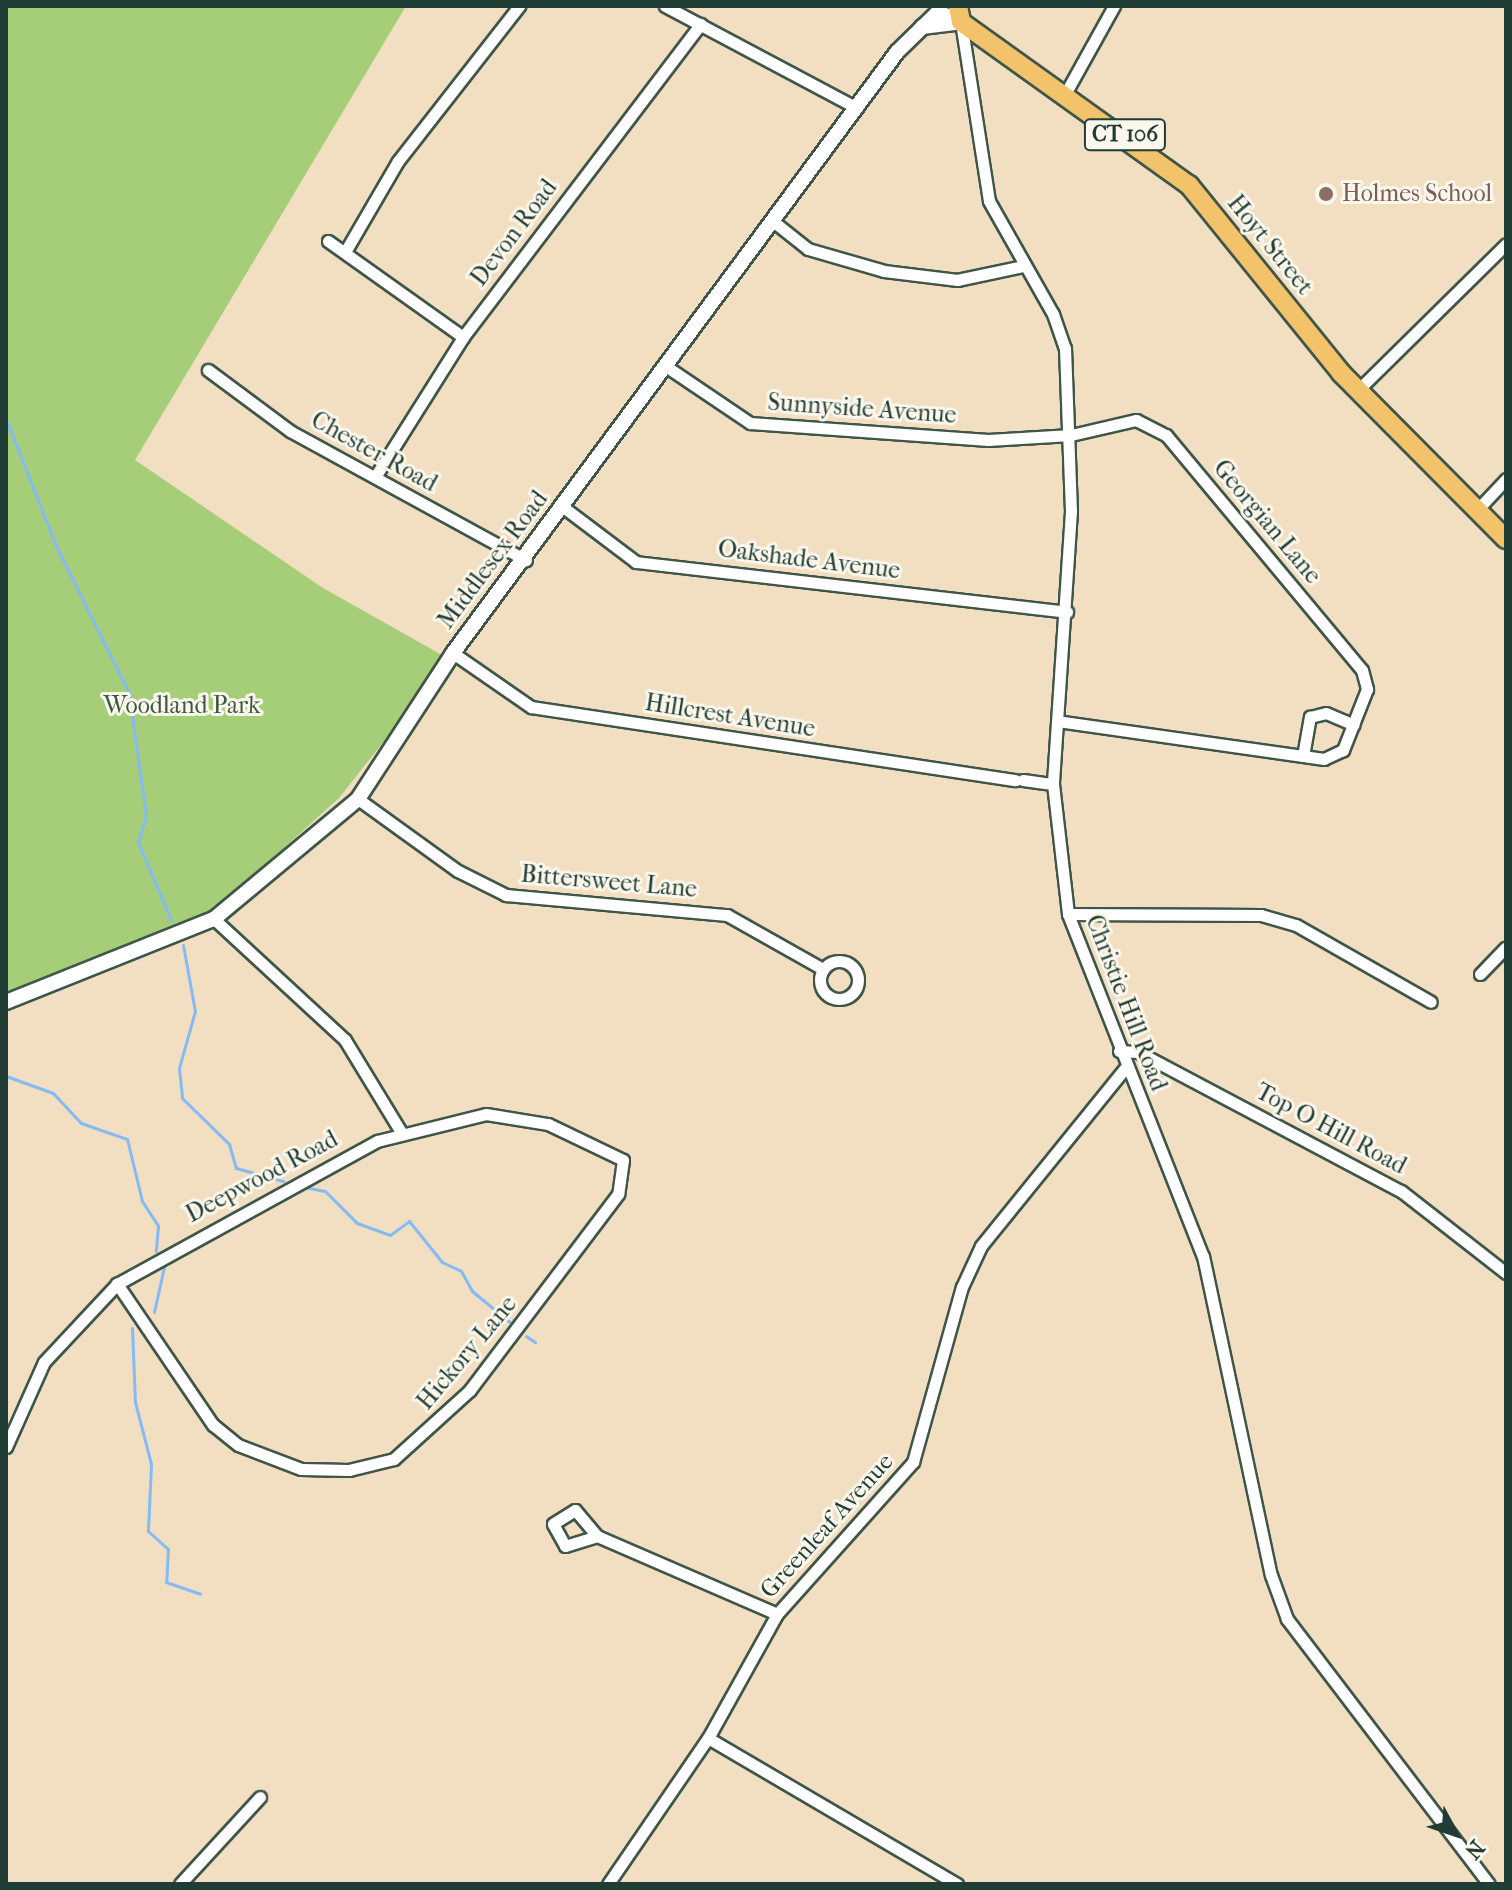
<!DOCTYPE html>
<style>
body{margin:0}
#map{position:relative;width:1512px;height:1890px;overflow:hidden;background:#f2dec0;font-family:"IM FELL French Canon",serif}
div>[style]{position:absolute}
.green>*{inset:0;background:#a6ce79}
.stream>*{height:3px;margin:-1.5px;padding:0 1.5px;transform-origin:1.5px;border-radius:1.5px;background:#84bbf4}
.roads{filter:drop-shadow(2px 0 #3f5549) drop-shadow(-2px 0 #3f5549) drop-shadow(0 2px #3f5549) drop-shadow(0 -2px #3f5549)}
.minor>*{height:11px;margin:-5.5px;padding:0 5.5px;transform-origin:5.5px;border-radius:5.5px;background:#fff}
.minor>.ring{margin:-5.5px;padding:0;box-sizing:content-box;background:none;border:11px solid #fff;border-radius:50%}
.tertiary>*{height:14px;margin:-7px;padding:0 7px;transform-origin:7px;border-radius:7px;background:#fff}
.primary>*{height:18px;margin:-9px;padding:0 9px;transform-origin:9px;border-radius:9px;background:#f2c36a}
.dots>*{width:22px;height:22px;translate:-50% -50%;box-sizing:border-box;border:4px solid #fbf7ec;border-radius:50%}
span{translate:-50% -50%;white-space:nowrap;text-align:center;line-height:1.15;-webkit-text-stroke:6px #fbf7ec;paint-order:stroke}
.shield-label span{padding:2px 6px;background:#fbf7ec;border:2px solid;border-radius:6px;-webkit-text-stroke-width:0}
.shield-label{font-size:22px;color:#1f3d34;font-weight:700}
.education-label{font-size:24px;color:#785e54}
.left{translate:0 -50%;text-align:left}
.street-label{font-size:24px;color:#1f3d34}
.park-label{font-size:24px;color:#3a5a42}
.frame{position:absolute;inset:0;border:8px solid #1f3d34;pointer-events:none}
.north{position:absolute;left:1416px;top:1794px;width:80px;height:80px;-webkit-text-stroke:6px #fbf7ec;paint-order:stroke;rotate:130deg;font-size:22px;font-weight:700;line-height:32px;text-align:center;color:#1f3d34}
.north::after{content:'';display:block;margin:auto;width:28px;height:36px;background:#1f3d34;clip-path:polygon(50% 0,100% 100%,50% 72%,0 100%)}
</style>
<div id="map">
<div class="green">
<div style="clip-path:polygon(6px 6px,406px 6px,135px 460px,323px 588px,449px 659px,339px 798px,211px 914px,6px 1006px)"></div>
</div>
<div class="stream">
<div style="left:6px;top:419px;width:136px;rotate:68.5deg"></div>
<div style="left:56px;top:546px;width:164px;rotate:63.6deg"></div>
<div style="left:129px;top:693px;width:124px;rotate:82.1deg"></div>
<div style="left:146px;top:816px;width:27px;rotate:107deg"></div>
<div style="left:138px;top:842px;width:85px;rotate:67.1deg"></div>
<div style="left:183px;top:945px;width:67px;rotate:79.7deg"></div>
<div style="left:195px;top:1011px;width:59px;rotate:105.7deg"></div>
<div style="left:179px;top:1068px;width:30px;rotate:84deg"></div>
<div style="left:182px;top:1098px;width:66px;rotate:44.4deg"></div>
<div style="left:229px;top:1144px;width:25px;rotate:74deg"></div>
<div style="left:236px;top:1168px;width:49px;rotate:15.5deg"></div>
<div style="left:6px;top:1076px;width:50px;rotate:19.9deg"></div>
<div style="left:53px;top:1093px;width:41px;rotate:47deg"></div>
<div style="left:81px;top:1123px;width:49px;rotate:19.2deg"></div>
<div style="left:127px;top:1139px;width:64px;rotate:76.4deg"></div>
<div style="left:142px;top:1201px;width:30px;rotate:57deg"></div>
<div style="left:158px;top:1226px;width:25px;rotate:95deg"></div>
<div style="left:304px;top:1187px;width:21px;rotate:11deg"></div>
<div style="left:325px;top:1191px;width:45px;rotate:45deg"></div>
<div style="left:357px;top:1223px;width:35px;rotate:20deg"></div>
<div style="left:390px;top:1235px;width:24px;rotate:-36deg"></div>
<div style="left:409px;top:1221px;width:53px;rotate:51.2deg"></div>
<div style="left:442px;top:1262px;width:21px;rotate:25deg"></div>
<div style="left:461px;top:1271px;width:23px;rotate:61deg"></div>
<div style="left:472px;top:1291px;width:52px;rotate:39.5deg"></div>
<div style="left:154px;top:1312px;width:46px;rotate:-77.5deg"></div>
<div style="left:132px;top:1328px;width:74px;rotate:87.7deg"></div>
<div style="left:135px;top:1402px;width:64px;rotate:75.5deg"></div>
<div style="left:151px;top:1464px;width:67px;rotate:92.6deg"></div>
<div style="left:148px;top:1531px;width:27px;rotate:42deg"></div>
<div style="left:168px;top:1549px;width:33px;rotate:93deg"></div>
<div style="left:166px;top:1582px;width:36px;rotate:19deg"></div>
<div style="left:526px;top:1336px;width:11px;rotate:34deg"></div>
</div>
<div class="roads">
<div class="minor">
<div style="left:665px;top:6px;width:217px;rotate:28deg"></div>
<div style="left:961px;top:22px;width:181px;rotate:81.1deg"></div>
<div style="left:989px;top:201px;width:130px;rotate:60.5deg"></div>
<div style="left:1053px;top:314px;width:36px;rotate:71deg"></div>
<div style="left:1065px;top:348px;width:163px;rotate:87.9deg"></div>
<div style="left:1071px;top:511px;width:274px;rotate:93.8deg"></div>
<div style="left:1053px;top:784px;width:131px;rotate:83.4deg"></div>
<div style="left:1068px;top:914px;width:368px;rotate:68.5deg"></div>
<div style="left:1203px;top:1256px;width:326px;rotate:78deg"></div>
<div style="left:1271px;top:1575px;width:47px;rotate:70deg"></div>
<div style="left:1287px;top:1619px;width:333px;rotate:52.7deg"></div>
<div style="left:1065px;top:94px;width:101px;rotate:-60.9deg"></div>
<div style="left:774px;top:222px;width:43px;rotate:38.5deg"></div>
<div style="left:808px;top:249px;width:79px;rotate:16.1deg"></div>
<div style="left:884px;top:271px;width:74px;rotate:7deg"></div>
<div style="left:957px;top:280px;width:67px;rotate:-12deg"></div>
<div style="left:328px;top:241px;width:166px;rotate:35.4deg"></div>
<div style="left:345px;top:252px;width:105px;rotate:-59.8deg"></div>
<div style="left:398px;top:161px;width:197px;rotate:-52deg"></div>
<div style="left:667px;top:367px;width:100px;rotate:34deg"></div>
<div style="left:750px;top:423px;width:239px;rotate:4.1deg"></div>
<div style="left:988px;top:440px;width:83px;rotate:-3.4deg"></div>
<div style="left:1071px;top:435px;width:67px;rotate:-13deg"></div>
<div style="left:1136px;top:420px;width:34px;rotate:27deg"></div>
<div style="left:1166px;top:435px;width:306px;rotate:50.2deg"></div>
<div style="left:1362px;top:670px;width:20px;rotate:75deg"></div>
<div style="left:1367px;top:689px;width:66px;rotate:111.5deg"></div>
<div style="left:1343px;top:750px;width:21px;rotate:155deg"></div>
<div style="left:1324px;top:759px;width:269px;rotate:-171.9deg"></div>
<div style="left:208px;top:370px;width:102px;rotate:36.6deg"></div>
<div style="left:290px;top:431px;width:269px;rotate:28.7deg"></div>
<div style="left:1357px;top:391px;width:209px;rotate:-44.6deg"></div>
<div style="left:375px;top:477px;width:165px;rotate:-57.8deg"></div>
<div style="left:463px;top:337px;width:393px;rotate:-52.8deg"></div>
<div style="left:563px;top:507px;width:91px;rotate:37deg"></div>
<div style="left:636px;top:562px;width:434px;rotate:6.6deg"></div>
<div style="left:1476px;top:511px;width:44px;rotate:-46.8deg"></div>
<div style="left:453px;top:653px;width:95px;rotate:34.7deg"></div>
<div style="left:531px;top:707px;width:490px;rotate:8.6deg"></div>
<div style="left:1303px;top:756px;width:40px;rotate:-80deg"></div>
<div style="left:1310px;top:717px;width:16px;rotate:-14deg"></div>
<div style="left:1326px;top:713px;width:30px;rotate:23deg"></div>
<div style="left:1023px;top:780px;width:30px;rotate:8deg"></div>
<div style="left:358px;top:799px;width:123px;rotate:35.8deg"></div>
<div style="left:458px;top:871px;width:54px;rotate:26.6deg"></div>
<div style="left:506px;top:895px;width:222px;rotate:5.2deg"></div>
<div style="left:727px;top:915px;width:110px;rotate:29.4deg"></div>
<div style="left:1068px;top:914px;width:193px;rotate:0.3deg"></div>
<div style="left:1261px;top:915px;width:36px;rotate:16deg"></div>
<div style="left:1296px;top:925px;width:155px;rotate:29.7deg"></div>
<div style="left:214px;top:919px;width:178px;rotate:42.7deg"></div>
<div style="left:345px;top:1040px;width:108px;rotate:58.7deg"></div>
<div class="ring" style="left:820px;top:961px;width:27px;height:27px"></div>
<div style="left:1480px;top:974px;width:37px;rotate:-46deg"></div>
<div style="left:1119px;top:1051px;width:19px;rotate:3deg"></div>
<div style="left:1138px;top:1052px;width:297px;rotate:27.9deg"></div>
<div style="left:1401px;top:1191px;width:133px;rotate:38deg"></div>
<div style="left:6px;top:1447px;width:93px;rotate:-65.9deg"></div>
<div style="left:44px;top:1362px;width:107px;rotate:-46.9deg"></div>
<div style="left:117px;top:1284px;width:297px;rotate:-28.8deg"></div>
<div style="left:377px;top:1141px;width:112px;rotate:-13.9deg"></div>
<div style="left:486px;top:1114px;width:63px;rotate:9.2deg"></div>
<div style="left:548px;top:1124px;width:83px;rotate:25.6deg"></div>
<div style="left:623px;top:1160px;width:34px;rotate:98deg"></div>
<div style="left:618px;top:1194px;width:246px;rotate:127.1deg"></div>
<div style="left:470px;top:1390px;width:103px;rotate:137.8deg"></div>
<div style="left:394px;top:1459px;width:46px;rotate:166.3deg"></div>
<div style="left:349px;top:1470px;width:48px;rotate:-178.8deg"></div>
<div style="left:301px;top:1469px;width:67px;rotate:-159.1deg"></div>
<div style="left:238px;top:1445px;width:32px;rotate:-141deg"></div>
<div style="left:213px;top:1425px;width:171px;rotate:-124.2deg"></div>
<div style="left:597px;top:1536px;width:34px;rotate:-130deg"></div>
<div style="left:575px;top:1510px;width:26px;rotate:148deg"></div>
<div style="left:553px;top:1524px;width:25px;rotate:61deg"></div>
<div style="left:565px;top:1546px;width:34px;rotate:-17deg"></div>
<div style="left:597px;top:1536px;width:196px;rotate:23.4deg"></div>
<div style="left:708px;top:1738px;width:289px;rotate:30.4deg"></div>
<div style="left:180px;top:1884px;width:118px;rotate:-47.4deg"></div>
<div style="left:608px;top:1884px;width:177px;rotate:-55.6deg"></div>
<div style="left:708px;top:1738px;width:142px;rotate:-60.9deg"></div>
<div style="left:777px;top:1614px;width:204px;rotate:-48.2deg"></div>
<div style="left:913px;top:1462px;width:182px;rotate:-74.4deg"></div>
<div style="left:962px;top:1287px;width:45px;rotate:-65.1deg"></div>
<div style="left:981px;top:1246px;width:229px;rotate:-51deg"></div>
</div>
<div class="tertiary">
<div style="left:922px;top:27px;width:39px;rotate:-7deg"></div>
<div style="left:6px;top:1002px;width:224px;rotate:-21.8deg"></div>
<div style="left:214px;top:919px;width:187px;rotate:-39.8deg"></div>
<div style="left:358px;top:799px;width:174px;rotate:-56.9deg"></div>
<div style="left:453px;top:653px;width:747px;rotate:-53.54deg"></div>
<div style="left:897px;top:52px;width:57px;rotate:-44.3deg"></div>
<div style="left:938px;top:12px;width:25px;rotate:23deg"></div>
</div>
<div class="primary">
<div style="left:958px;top:6px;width:16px;rotate:79deg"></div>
<div style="left:961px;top:22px;width:280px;rotate:35.6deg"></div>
<div style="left:1189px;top:185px;width:242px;rotate:51deg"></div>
<div style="left:1341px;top:373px;width:234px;rotate:45.2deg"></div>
</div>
</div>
<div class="dots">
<div style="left:1326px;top:194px;background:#8d6e63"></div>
</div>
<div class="shield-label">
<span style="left:1125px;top:135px">CT 106</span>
</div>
<div class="education-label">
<span class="left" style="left:1342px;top:194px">Holmes School</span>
</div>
<div class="street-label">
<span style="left:514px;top:233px;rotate:-53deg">Devon Road</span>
<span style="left:1270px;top:245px;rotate:51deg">Hoyt Street</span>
<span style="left:862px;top:409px;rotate:4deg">Sunnyside Avenue</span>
<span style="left:374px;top:452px;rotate:29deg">Chester Road</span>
<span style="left:1267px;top:522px;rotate:50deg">Georgian Lane</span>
<span style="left:493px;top:560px;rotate:-53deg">Middlesex Road</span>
<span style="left:809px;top:560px;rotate:7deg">Oakshade Avenue</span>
<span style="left:730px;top:716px;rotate:9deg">Hillcrest Avenue</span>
<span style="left:609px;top:882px;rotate:5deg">Bittersweet Lane</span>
<span style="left:1126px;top:1003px;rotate:69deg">Christie Hill Road</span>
<span style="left:1331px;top:1129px;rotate:28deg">Top O Hill Road</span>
<span style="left:262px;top:1177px;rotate:-28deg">Deepwood Road</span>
<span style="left:467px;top:1353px;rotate:-50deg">Hickory Lane</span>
<span style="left:827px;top:1526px;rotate:-48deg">Greenleaf Avenue</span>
</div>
<div class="park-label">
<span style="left:182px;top:706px">Woodland Park</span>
</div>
<div class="frame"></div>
<div class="north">N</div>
</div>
